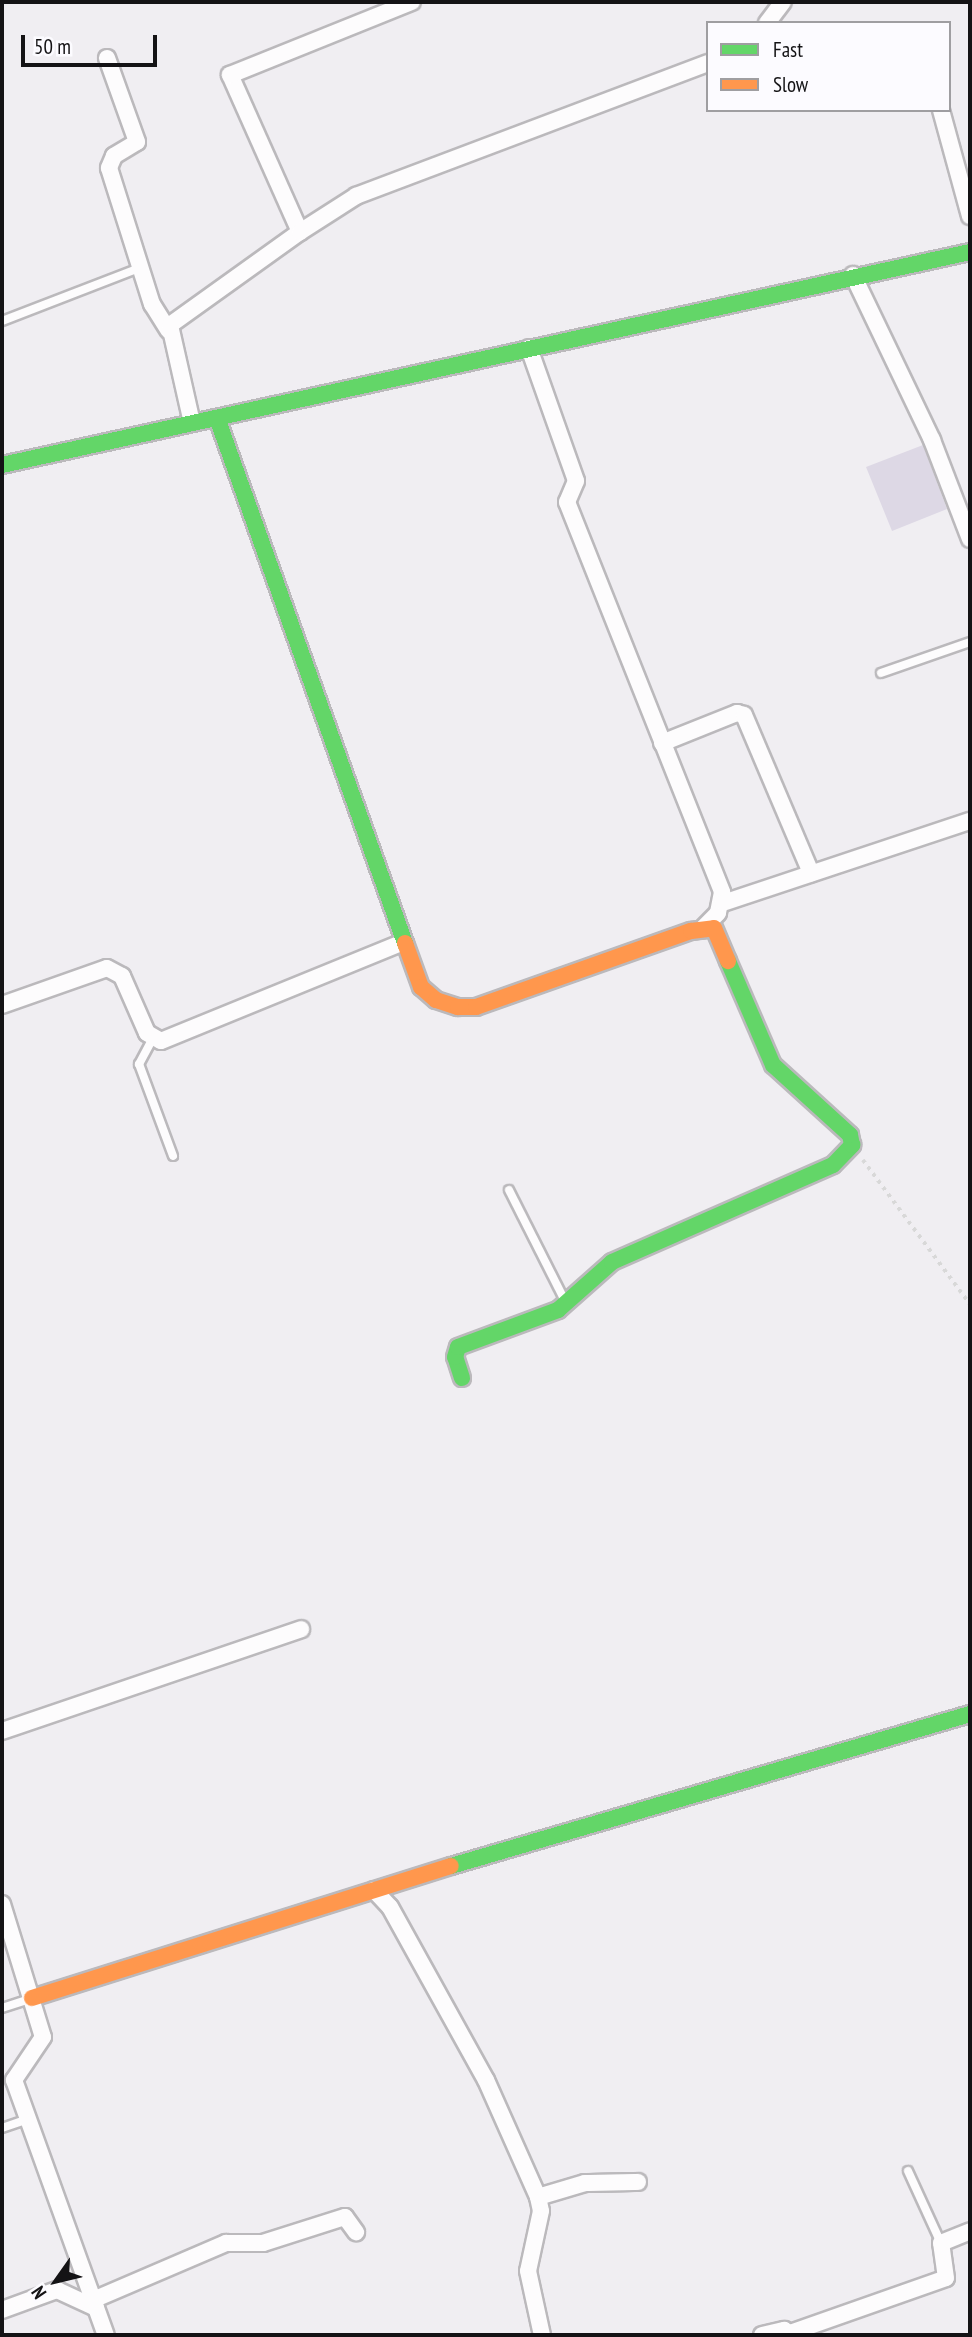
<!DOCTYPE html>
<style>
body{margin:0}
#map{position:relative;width:972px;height:2337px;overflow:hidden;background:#f0eef2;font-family:"PT Sans Narrow",sans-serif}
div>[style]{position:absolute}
.building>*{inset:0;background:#ddd8e5}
.path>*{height:3.5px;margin-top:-1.75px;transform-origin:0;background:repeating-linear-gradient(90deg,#d8d8d8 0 3.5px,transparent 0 8.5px)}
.roads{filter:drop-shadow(2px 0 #bbb9bc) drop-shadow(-2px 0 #bbb9bc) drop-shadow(0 2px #bbb9bc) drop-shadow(0 -2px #bbb9bc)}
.lane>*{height:8px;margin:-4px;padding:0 4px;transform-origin:4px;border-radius:4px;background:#fdfcfd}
.street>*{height:16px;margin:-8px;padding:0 8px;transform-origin:8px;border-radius:8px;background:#fdfcfd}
.fast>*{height:16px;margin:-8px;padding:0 8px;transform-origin:8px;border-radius:8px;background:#63d668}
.slow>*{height:16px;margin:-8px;padding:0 8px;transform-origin:8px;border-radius:8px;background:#ff974d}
span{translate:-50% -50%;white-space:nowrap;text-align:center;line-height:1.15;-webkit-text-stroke:6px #fcfbff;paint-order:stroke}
.frame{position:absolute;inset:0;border:4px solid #141315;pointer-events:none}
.legend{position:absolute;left:706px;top:21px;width:245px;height:91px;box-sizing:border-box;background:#fcfbff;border:2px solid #9f9ea1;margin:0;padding:9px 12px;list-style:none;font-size:21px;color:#141315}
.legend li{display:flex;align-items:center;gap:14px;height:35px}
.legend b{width:35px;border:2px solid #9f9ea1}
.north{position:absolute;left:21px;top:2246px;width:70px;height:70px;-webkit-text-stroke:5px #fcfbff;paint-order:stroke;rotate:236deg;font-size:19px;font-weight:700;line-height:28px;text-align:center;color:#141315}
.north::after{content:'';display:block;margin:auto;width:24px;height:32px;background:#141315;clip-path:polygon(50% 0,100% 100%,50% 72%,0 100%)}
.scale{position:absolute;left:21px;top:35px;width:136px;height:32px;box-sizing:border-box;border:4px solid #141315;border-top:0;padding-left:9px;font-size:21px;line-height:24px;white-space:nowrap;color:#141315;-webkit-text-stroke:5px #fcfbff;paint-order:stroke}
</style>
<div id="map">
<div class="building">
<div style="clip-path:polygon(923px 445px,947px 509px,892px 531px,866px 467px)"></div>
</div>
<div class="path">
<div style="left:863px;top:1160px;width:179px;rotate:53.4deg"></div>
</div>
<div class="roads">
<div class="lane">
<div style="left:2px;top:321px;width:147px;rotate:-21.1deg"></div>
<div style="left:881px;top:673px;width:94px;rotate:-19.2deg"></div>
<div style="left:153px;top:1038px;width:30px;rotate:118deg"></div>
<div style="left:139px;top:1064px;width:98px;rotate:69.7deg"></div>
<div style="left:509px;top:1190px;width:122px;rotate:63.2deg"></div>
<div style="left:2px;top:2008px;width:32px;rotate:-18deg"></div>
<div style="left:2px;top:2128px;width:28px;rotate:-19deg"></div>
<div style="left:908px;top:2171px;width:79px;rotate:65.4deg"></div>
</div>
<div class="street">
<div style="left:767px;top:23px;width:26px;rotate:-53deg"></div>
<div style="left:107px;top:58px;width:89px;rotate:70.3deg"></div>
<div style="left:137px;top:142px;width:27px;rotate:149deg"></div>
<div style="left:114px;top:156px;width:13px;rotate:113deg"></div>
<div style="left:109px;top:168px;width:143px;rotate:72.5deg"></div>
<div style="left:152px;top:304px;width:31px;rotate:58deg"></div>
<div style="left:941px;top:110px;width:110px;rotate:74.7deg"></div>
<div style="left:300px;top:232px;width:172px;rotate:-114deg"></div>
<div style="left:230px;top:75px;width:196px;rotate:-21.9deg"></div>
<div style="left:853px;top:275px;width:183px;rotate:64.4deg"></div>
<div style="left:932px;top:440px;width:106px;rotate:69deg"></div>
<div style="left:529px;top:348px;width:141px;rotate:70.5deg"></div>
<div style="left:576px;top:481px;width:23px;rotate:113deg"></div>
<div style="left:567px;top:502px;width:420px;rotate:68.3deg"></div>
<div style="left:722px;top:892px;width:21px;rotate:101deg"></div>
<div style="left:718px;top:913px;width:20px;rotate:135deg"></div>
<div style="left:192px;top:423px;width:100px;rotate:-102.7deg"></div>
<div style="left:170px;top:325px;width:160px;rotate:-35.6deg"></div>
<div style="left:300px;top:232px;width:67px;rotate:-32.7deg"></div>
<div style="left:356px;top:196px;width:376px;rotate:-20.7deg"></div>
<div style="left:662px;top:743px;width:81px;rotate:-21.8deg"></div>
<div style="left:737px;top:713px;width:7px;rotate:16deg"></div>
<div style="left:744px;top:715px;width:172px;rotate:67deg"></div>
<div style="left:723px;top:903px;width:260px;rotate:-18.4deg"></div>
<div style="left:2px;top:1005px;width:111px;rotate:-19.4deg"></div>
<div style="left:107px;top:968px;width:17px;rotate:28deg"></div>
<div style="left:122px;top:976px;width:62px;rotate:66.3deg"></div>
<div style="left:147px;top:1033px;width:16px;rotate:30deg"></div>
<div style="left:161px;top:1041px;width:261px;rotate:-22.2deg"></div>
<div style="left:2px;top:1731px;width:316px;rotate:-18.8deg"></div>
<div style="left:374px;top:1890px;width:23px;rotate:47deg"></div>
<div style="left:390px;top:1907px;width:198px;rotate:61deg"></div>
<div style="left:486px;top:2080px;width:128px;rotate:66deg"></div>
<div style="left:538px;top:2197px;width:14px;rotate:78deg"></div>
<div style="left:541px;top:2211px;width:61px;rotate:102.2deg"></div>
<div style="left:528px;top:2271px;width:66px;rotate:77.7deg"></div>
<div style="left:2px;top:1904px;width:139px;rotate:72.9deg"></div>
<div style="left:43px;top:2037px;width:52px;rotate:124deg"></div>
<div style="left:14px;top:2080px;width:271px;rotate:70.2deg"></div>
<div style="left:538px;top:2197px;width:49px;rotate:-16.6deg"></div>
<div style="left:585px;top:2183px;width:53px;rotate:-1.1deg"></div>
<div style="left:93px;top:2300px;width:145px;rotate:-23.2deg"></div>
<div style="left:226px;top:2243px;width:37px"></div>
<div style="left:263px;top:2243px;width:86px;rotate:-17.6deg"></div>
<div style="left:345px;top:2217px;width:19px;rotate:54deg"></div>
<div style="left:2px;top:2310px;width:59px;rotate:-20deg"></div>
<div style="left:57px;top:2290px;width:43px;rotate:24.8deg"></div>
<div style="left:790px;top:2333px;width:165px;rotate:-19.4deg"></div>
<div style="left:946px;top:2278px;width:35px;rotate:-98deg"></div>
<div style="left:941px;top:2243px;width:31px;rotate:-22deg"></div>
<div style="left:762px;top:2335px;width:23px;rotate:-13deg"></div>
<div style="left:784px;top:2330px;width:9px;rotate:32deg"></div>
</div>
<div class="fast">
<div style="left:217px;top:418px;width:558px;rotate:70.3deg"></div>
<div style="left:2px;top:465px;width:991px;rotate:-12.41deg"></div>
<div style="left:462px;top:1378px;width:22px;rotate:-108deg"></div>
<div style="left:455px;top:1357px;width:10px;rotate:-73deg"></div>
<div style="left:458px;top:1347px;width:107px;rotate:-20.3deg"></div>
<div style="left:558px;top:1310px;width:72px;rotate:-41.6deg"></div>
<div style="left:612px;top:1262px;width:241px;rotate:-23.7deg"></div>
<div style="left:833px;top:1165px;width:28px;rotate:-46deg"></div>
<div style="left:852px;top:1145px;width:10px;rotate:-101deg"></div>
<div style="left:850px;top:1135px;width:104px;rotate:-137.7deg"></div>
<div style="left:773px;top:1065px;width:113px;rotate:-113.4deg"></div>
<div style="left:451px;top:1866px;width:541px;rotate:-16.32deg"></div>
</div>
<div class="slow">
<div style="left:405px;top:943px;width:47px;rotate:70deg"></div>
<div style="left:421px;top:987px;width:20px;rotate:41deg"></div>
<div style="left:436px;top:1000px;width:23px;rotate:18deg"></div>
<div style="left:458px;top:1007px;width:18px"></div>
<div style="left:476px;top:1007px;width:228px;rotate:-19.5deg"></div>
<div style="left:691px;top:931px;width:23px;rotate:-7deg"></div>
<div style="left:714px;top:928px;width:36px;rotate:67deg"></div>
<div style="left:32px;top:1998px;width:439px;rotate:-17.5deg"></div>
</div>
</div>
<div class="frame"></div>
<ul class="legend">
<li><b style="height:9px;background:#63d668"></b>Fast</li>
<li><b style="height:9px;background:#ff974d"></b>Slow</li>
</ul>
<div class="north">N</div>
<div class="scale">50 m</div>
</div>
